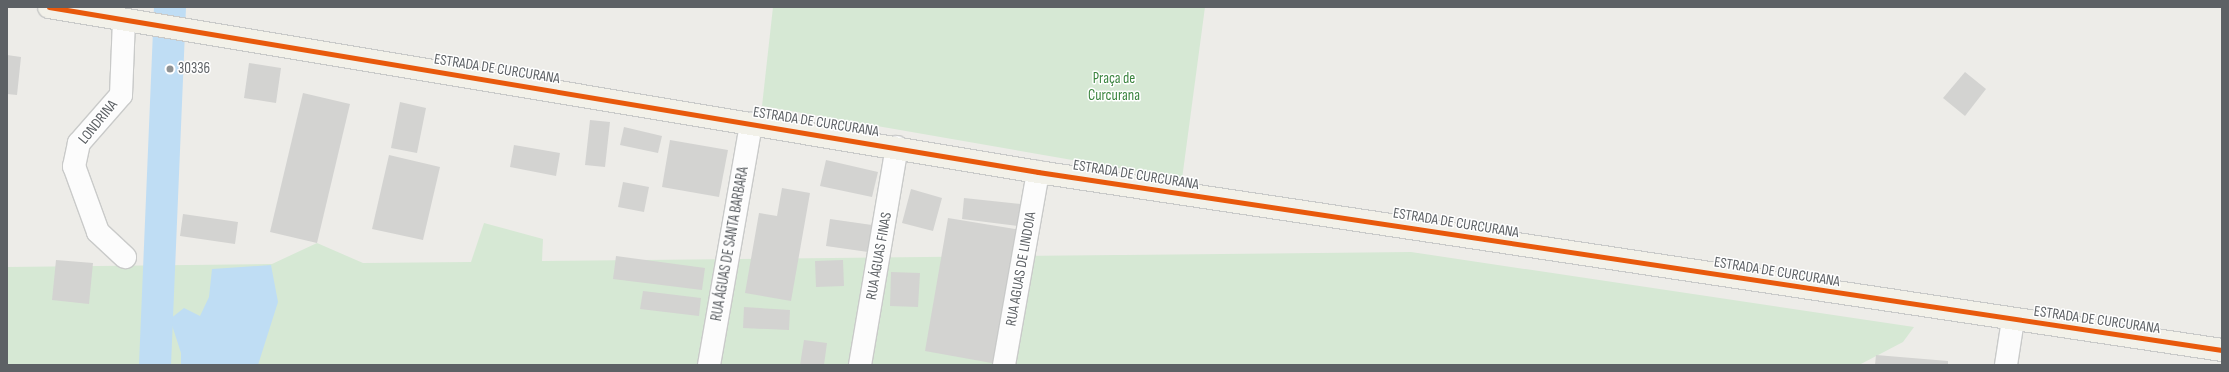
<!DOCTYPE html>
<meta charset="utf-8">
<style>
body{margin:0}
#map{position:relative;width:2229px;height:372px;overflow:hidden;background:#edece8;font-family:"Sofia Sans Condensed",sans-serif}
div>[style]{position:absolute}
.green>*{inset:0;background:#d6e8d4}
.water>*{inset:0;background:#bfddf4}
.canal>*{height:32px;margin:-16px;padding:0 16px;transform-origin:16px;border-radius:16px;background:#bfddf4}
.building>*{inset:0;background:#d3d3d1}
.roads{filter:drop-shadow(1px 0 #c9cac9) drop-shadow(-1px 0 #c9cac9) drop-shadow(0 1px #c9cac9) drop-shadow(0 -1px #c9cac9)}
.minor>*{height:22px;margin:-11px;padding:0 11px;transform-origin:11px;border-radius:11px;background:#fcfcfc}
.primary>*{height:22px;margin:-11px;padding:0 11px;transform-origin:11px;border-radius:11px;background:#f2f1e9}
.cycleway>*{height:5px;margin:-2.5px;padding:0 2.5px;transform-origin:2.5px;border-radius:2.5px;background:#e8590c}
.dots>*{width:11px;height:11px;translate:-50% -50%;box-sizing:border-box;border:2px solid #fff;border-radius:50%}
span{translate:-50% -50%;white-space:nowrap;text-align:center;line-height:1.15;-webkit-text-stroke:3px #fff;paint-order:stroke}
.poi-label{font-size:15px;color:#5d6165}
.left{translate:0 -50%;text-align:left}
.street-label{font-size:15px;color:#5d6165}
.park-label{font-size:15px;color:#3c8540}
.frame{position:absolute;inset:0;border:8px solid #5d6165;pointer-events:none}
</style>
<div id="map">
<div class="green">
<div style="clip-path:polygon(773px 7px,1205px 7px,1182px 179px,762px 106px)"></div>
<div style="clip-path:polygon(484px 223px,543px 239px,542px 261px,1411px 252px,1914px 327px,1903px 342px,1859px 365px,7px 365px,7px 267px,272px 264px,317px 243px,363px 263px,471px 262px)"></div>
</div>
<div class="water">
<div style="clip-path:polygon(271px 265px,278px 302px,258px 365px,181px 365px,181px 353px,170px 319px,184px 308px,200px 316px,209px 297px,212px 269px)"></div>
</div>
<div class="canal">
<div style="left:155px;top:365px;width:358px;rotate:-87.6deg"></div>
</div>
<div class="building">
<div style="clip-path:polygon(7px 55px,21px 57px,17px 95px,7px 94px)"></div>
<div style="clip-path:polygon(249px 63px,281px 68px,276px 103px,244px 98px)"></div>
<div style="clip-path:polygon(1965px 72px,1986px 89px,1965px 116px,1943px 98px)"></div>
<div style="clip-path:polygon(303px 93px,350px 104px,317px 243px,270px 232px)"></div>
<div style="clip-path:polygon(400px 102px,426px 108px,417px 153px,391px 148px)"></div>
<div style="clip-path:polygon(590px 120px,610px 122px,605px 167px,585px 165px)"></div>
<div style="clip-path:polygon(624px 127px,662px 136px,658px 153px,620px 145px)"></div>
<div style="clip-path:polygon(670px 140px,728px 150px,719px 197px,662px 187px)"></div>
<div style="clip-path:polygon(514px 145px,560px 153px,556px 176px,510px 167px)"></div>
<div style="clip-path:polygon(389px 155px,440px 167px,423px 240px,372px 229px)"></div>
<div style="clip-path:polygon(826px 160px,878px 172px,872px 197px,820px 186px)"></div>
<div style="clip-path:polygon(623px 182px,649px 187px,644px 212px,618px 207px)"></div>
<div style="clip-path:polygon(782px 188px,810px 193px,791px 301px,745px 293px,759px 213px,777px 216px)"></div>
<div style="clip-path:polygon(911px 189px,942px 198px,933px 231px,902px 223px)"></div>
<div style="clip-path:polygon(964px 198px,1021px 204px,1019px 226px,962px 219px)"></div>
<div style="clip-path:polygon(183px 214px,238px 222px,235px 244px,180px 236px)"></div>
<div style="clip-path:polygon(948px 218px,1021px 230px,997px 364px,925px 351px)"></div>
<div style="clip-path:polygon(830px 219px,872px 225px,868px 252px,826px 246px)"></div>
<div style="clip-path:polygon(616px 256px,705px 268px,702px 290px,613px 279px)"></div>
<div style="clip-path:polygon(56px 260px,93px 263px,89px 304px,52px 300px)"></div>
<div style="clip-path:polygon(843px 260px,844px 286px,816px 287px,815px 261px)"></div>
<div style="clip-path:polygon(891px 272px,920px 273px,918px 307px,890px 306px)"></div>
<div style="clip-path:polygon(643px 291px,701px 298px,699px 316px,640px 309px)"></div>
<div style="clip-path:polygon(744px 307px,790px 310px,789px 330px,743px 328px)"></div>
<div style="clip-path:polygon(804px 340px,827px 343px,824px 365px,800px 365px)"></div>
<div style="clip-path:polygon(1876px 355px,1948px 361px,1948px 365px,1875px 365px)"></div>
</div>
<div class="roads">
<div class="minor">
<div style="left:124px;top:20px;width:75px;rotate:92.3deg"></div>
<div style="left:121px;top:95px;width:64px;rotate:131.2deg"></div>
<div style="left:79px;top:143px;width:24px;rotate:102deg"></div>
<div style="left:74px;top:166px;width:70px;rotate:70deg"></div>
<div style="left:98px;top:232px;width:37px;rotate:43deg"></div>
<div style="left:709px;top:365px;width:245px;rotate:-80.1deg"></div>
<div style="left:860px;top:365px;width:221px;rotate:-80.4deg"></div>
<div style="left:1004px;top:365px;width:196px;rotate:-80deg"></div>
<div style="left:2006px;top:365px;width:46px;rotate:-81.2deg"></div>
</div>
<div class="primary">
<div style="left:49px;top:7px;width:1003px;rotate:9.47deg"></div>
<div style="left:1038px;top:172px;width:1197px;rotate:8.55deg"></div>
</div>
</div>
<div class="cycleway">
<div style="left:49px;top:7px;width:1003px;rotate:9.47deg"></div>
<div style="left:1038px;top:172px;width:1197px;rotate:8.55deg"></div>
</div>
<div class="dots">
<div style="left:170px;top:69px;background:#8f9293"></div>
</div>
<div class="poi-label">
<span class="left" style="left:178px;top:69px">30336</span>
</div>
<div class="street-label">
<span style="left:497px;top:69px;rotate:9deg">ESTRADA DE CURCURANA</span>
<span style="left:98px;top:122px;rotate:-51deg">LONDRINA</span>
<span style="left:816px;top:122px;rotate:9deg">ESTRADA DE CURCURANA</span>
<span style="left:1136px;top:175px;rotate:9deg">ESTRADA DE CURCURANA</span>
<span style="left:1456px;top:223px;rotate:9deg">ESTRADA DE CURCURANA</span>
<span style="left:730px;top:244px;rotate:-80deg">RUA ÁGUAS DE SANTA BARBARA</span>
<span style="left:879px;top:256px;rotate:-80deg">RUA ÁGUAS FINAS</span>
<span style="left:1021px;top:269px;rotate:-80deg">RUA AGUAS DE LINDOIA</span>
<span style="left:1777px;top:272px;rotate:9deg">ESTRADA DE CURCURANA</span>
<span style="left:2097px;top:320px;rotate:8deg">ESTRADA DE CURCURANA</span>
</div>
<div class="park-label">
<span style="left:1114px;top:87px">Praça de<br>Curcurana</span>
</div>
<div class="frame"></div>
</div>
